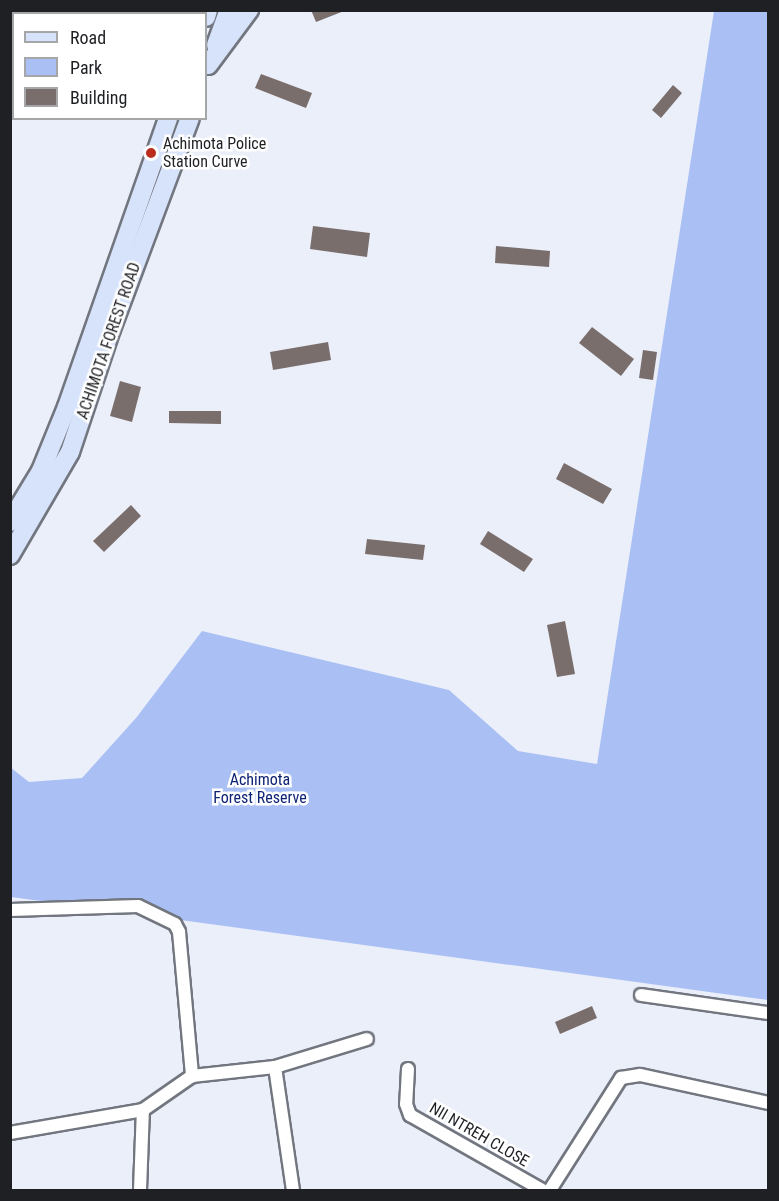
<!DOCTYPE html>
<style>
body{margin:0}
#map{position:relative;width:779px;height:1201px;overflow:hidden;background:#ebeffa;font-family:"Roboto Condensed",sans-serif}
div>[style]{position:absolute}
.green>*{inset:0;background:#aac0f4}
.building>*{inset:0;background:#7a6e6c}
.roads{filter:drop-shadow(2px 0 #72767f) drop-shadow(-2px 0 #72767f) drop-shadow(0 2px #72767f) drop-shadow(0 -2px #72767f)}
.street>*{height:12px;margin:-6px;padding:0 6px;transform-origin:6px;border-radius:6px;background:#fff}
.primary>*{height:18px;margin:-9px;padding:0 9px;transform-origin:9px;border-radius:9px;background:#d7e2fb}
.dots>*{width:16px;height:16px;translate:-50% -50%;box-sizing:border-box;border:3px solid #fff;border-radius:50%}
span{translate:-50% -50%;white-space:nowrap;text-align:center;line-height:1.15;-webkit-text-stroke:5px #fff;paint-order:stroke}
.poi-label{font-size:16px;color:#1f2024}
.left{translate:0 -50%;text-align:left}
.street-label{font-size:16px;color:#1f2024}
.park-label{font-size:16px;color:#0f2375}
.frame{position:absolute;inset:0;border:12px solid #1f2024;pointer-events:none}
.legend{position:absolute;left:12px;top:12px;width:195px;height:108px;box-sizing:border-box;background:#fff;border:2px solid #a5a6a7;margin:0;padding:8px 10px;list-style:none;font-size:18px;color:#1f2024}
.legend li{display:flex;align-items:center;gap:12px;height:30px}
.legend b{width:30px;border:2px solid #a5a6a7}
</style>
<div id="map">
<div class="green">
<div style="clip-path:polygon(714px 11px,768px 11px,768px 1000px,11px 897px,10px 767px,29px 782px,82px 778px,136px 718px,202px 631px,449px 690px,518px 751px,597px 764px)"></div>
</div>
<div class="building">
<div style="clip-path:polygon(311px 10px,344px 10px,344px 11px,316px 22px)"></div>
<div style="clip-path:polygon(261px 74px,312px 93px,306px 108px,255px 88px)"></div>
<div style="clip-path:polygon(673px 85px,682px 93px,661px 118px,652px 110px)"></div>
<div style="clip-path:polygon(313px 226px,370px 233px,367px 257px,310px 249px)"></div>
<div style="clip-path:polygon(496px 246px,550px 251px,549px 267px,495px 263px)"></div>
<div style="clip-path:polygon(592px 327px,634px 359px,621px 376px,579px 343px)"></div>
<div style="clip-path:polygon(328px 342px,331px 360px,273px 370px,270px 352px)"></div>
<div style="clip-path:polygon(643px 350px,657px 352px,653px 380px,639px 378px)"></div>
<div style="clip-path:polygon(120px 381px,141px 387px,132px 422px,110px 416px)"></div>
<div style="clip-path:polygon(169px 411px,221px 411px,221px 424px,169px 423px)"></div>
<div style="clip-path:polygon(564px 463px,612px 489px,603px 504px,556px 479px)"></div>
<div style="clip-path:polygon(131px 505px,141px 516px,104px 552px,93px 541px)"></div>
<div style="clip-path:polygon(488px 531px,533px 559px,524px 572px,480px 544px)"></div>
<div style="clip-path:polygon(367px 539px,425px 545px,423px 560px,365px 554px)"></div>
<div style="clip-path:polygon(565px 621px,575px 674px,557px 677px,547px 625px)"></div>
<div style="clip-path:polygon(592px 1006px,597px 1018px,560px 1034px,555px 1022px)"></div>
</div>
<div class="roads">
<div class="street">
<div style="left:10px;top:910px;width:128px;rotate:-1.8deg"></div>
<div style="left:138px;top:906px;width:41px;rotate:25.9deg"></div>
<div style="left:175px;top:924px;width:9px;rotate:63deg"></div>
<div style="left:179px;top:932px;width:145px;rotate:84.8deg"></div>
<div style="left:641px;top:995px;width:128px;rotate:8.1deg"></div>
<div style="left:275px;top:1067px;width:124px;rotate:81.7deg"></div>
<div style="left:408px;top:1069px;width:35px;rotate:93deg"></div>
<div style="left:406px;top:1104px;width:12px;rotate:70deg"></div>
<div style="left:410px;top:1115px;width:152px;rotate:29.6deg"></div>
<div style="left:10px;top:1133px;width:135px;rotate:-9.8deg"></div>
<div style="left:143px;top:1110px;width:60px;rotate:-34.8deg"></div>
<div style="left:192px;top:1076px;width:83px;rotate:-6.2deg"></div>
<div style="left:275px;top:1067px;width:96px;rotate:-16.9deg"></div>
<div style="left:140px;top:1190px;width:80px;rotate:-87.9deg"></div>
<div style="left:550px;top:1190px;width:133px;rotate:-57.6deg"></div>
<div style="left:621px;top:1078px;width:19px;rotate:-9deg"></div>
<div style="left:640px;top:1075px;width:131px;rotate:12.3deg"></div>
</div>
<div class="primary">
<div style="left:206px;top:17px;width:7px;rotate:-74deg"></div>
<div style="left:216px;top:45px;width:37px;rotate:-70deg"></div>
<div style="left:208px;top:65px;width:69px;rotate:-53.3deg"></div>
<div style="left:10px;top:522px;width:60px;rotate:-58.7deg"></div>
<div style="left:41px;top:471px;width:69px;rotate:-67.9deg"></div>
<div style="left:67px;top:407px;width:306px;rotate:-70.7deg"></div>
<div style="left:10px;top:555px;width:119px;rotate:-59.8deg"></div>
<div style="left:70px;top:452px;width:130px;rotate:-71.6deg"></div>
<div style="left:111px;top:329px;width:225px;rotate:-69.5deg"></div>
</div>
</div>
<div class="dots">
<div style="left:151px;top:153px;background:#bb2e1e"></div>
</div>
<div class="poi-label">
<span class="left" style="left:163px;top:153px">Achimota Police<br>Station Curve</span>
</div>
<div class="street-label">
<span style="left:109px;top:341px;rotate:-71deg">ACHIMOTA FOREST ROAD</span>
<span style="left:479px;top:1135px;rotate:30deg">NII NTREH CLOSE</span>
</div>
<div class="park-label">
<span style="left:260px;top:789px">Achimota<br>Forest Reserve</span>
</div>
<div class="frame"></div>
<ul class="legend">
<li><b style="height:8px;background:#d7e2fb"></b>Road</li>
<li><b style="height:16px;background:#aac0f4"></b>Park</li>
<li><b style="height:16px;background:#7a6e6c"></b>Building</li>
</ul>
</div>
